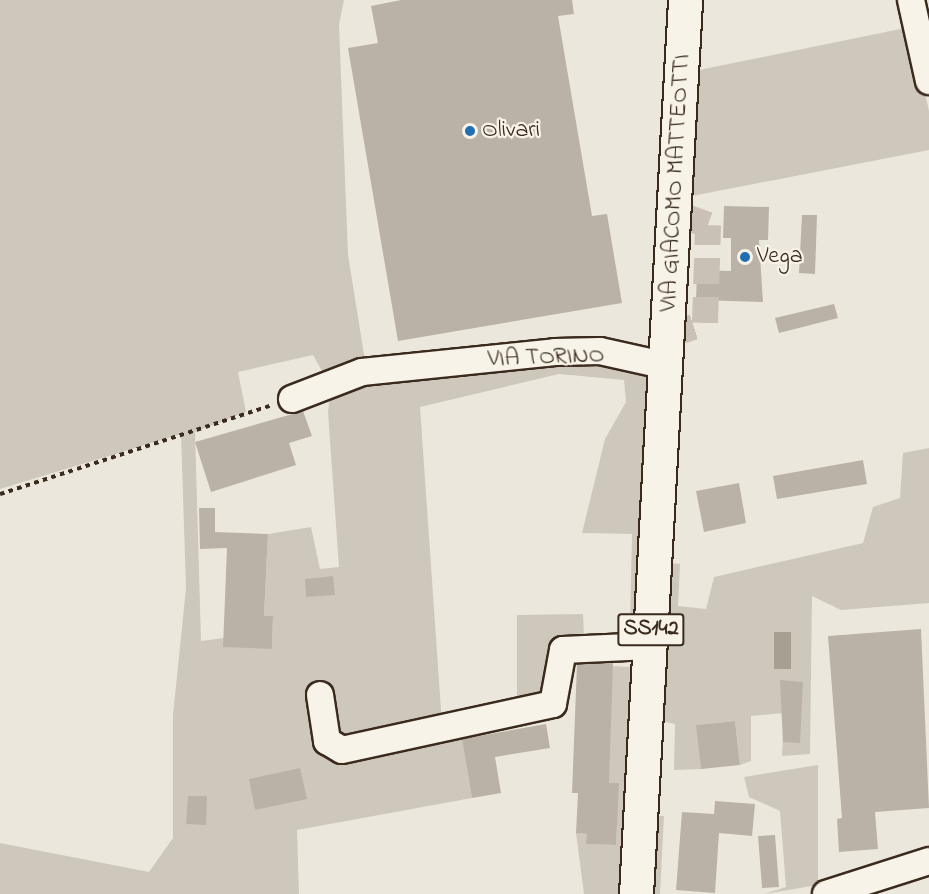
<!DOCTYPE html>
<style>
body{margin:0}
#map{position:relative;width:929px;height:894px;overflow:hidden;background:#ece7dc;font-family:"Indie Flower",sans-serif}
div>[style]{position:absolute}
.green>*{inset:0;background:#cec8bc}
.water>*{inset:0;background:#a89f93}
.building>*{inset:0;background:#bab2a7}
.minor-tunnel>*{height:26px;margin-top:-13px;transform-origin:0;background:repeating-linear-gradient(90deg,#c9c1b6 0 26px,transparent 0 39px)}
.path>*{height:4px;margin-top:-2px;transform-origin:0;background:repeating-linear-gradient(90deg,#3b2a1e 0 4.5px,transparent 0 9px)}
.roads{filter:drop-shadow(2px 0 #3b2a1e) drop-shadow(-2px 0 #3b2a1e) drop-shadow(0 2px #3b2a1e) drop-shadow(0 -2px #3b2a1e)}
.minor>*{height:26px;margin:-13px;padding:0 13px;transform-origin:13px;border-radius:13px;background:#f7f3e8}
.major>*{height:33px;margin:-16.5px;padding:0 16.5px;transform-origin:16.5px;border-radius:16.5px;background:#f7f3e8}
.dots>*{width:16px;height:16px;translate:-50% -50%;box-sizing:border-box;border:3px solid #f7f3e8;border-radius:50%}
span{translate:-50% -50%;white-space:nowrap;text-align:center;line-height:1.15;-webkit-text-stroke:4.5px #f7f3e8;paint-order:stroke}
.shield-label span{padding:2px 4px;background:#f7f3e8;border:2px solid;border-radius:4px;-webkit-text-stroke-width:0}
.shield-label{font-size:22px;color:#3b2a1e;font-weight:700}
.poi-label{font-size:24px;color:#3b2a1e}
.left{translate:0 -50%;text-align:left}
.street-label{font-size:24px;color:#3b2a1e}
</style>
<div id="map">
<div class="green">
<div style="clip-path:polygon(evenodd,0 0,344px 0,339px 24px,348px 255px,367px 373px,600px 357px,651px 372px,638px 628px,630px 625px,632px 534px,582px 533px,605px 439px,626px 402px,624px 380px,559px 374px,420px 407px,442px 724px,361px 757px,462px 738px,472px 798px,297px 830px,299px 894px,0 894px,0 843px,149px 872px,173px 838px,173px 715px,186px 588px,181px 434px,0 489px,0 0,313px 355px,331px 387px,328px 412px,339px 567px,320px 569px,311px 527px,268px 534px,264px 616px,273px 616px,272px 649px,224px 638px,201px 641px,195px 432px,246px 412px,238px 372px,313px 355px)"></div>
<div style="clip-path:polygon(910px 27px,929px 111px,929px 150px,692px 196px,694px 71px)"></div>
<div style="clip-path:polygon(929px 448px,929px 603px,841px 610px,812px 596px,810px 754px,782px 756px,784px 713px,751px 716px,751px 761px,740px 765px,735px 721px,697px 725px,701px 769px,674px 770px,675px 724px,661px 721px,670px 563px,680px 564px,678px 606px,706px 609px,714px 577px,863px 543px,873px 507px,900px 498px,903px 453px)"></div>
<div style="clip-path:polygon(583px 614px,584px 638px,546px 694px,517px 705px,517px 615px)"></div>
<div style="clip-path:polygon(613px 666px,630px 667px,627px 894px,584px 894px,576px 833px,587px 834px,587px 844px,616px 845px,618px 784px,600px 783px)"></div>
<div style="clip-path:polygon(818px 765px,818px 885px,764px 894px,786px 887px,780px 811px,749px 797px,744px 777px)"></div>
<div style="clip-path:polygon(657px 816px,664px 816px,660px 894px,653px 894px)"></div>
</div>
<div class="water">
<div style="clip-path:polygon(774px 632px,791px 632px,791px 669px,774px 669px)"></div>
</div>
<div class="building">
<div style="clip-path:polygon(401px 0,572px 0,574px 14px,558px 16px,592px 216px,607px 214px,622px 303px,398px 341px,348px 48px,378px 43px,371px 6px)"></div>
<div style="clip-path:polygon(724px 206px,769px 207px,768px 240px,759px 240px,763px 302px,696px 300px,697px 270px,731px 271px,731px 238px,723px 238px)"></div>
<div style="clip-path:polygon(802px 215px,817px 215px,815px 274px,799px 273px)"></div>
<div style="clip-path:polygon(834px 304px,838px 318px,779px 333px,775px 318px)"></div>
<div style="clip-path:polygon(303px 411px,312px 436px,289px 443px,296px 465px,211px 492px,195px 442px)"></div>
<div style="clip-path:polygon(863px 460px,867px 484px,777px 499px,773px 476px)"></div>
<div style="clip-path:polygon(739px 483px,746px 523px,704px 532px,696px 491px)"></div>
<div style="clip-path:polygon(199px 508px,215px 508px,215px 532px,268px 534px,264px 616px,273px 616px,272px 649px,223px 647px,227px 548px,200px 549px)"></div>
<div style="clip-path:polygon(333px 576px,335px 595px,306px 597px,305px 579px)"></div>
<div style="clip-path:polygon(921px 629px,929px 808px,875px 812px,878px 849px,839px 852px,837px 819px,842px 818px,828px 636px)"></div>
<div style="clip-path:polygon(613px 663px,609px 783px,619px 783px,616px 845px,586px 844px,587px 834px,576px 833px,578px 793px,572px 793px,577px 664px)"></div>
<div style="clip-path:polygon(780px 680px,803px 682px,800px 743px,783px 742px)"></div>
<div style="clip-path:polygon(735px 721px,740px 765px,701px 769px,696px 725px)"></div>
<div style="clip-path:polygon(546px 724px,550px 748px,495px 757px,501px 793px,472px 798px,462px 739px)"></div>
<div style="clip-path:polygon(300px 768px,307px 799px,255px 810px,249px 779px)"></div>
<div style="clip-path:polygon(188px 796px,207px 796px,206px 825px,186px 824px)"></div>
<div style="clip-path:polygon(715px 801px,755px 804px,752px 836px,719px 833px,715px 893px,676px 890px,682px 812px,714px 814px)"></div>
<div style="clip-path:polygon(775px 835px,779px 887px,762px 888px,758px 836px)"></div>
</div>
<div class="minor-tunnel">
<div style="left:669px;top:335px;width:38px;rotate:-18deg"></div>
<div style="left:705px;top:323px;width:98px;rotate:-88.2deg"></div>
<div style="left:708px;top:225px;width:35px;rotate:-160deg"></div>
</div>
<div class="path">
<div style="left:0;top:494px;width:287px;rotate:-18.1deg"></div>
</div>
<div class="roads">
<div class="minor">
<div style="left:911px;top:0;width:83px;rotate:77.5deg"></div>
<div style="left:292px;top:399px;width:75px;rotate:-21.1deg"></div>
<div style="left:362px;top:372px;width:194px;rotate:-5.9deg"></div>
<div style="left:555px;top:352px;width:45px;rotate:-1.3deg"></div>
<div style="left:600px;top:351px;width:69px;rotate:12.6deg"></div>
<div style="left:320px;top:695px;width:47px;rotate:81.3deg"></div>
<div style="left:327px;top:741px;width:17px;rotate:31deg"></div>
<div style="left:342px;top:750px;width:216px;rotate:-12.3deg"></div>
<div style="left:553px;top:704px;width:55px;rotate:-79.5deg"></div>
<div style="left:563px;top:650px;width:87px;rotate:-2.6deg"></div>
<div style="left:826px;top:894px;width:108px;rotate:-17.8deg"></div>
</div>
<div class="major">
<div style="left:636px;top:894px;width:895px;rotate:-86.86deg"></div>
</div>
</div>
<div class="dots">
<div style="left:470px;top:131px;background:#1f6fb2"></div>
<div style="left:745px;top:257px;background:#1f6fb2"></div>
</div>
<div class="shield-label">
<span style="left:651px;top:630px">SS142</span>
</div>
<div class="poi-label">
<span class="left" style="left:482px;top:131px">Olivari</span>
<span class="left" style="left:757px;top:257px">Vega</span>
</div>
<div class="street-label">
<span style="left:676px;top:183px;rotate:-87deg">VIA GIACOMO MATTEOTTI</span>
<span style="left:546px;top:358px;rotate:-2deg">VIA TORINO</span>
</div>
</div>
